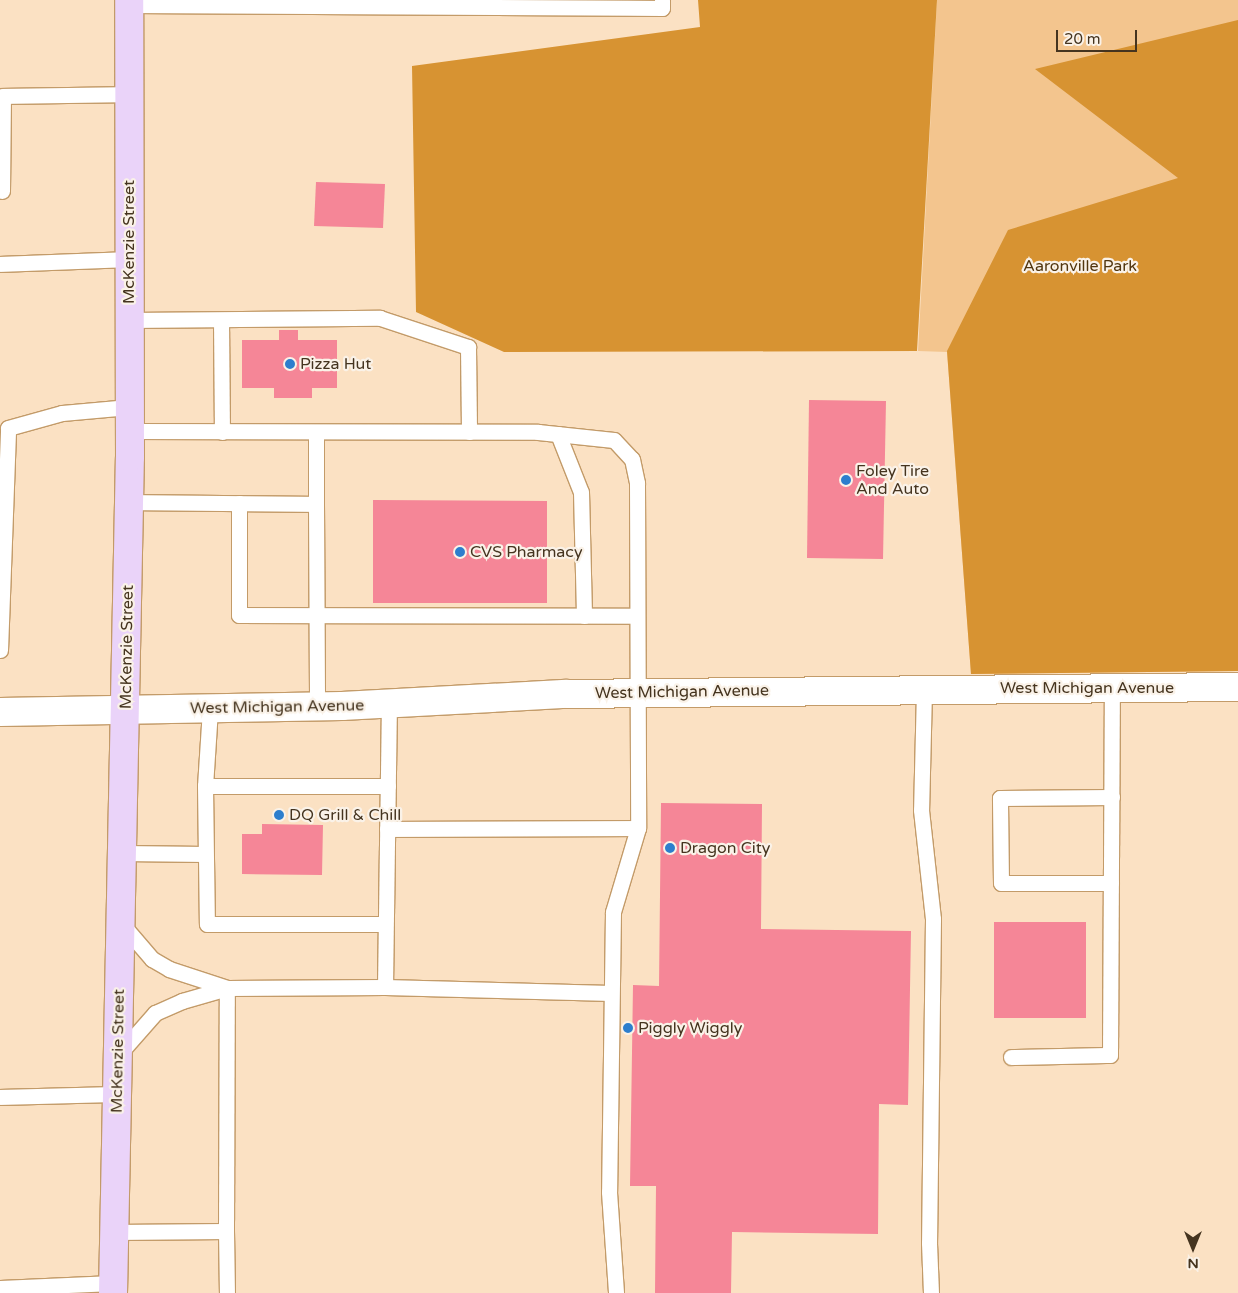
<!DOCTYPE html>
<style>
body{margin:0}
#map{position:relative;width:1238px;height:1293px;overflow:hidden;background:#fbe1c3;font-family:"Varela Round",sans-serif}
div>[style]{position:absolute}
.green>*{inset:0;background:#f3c58e}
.forest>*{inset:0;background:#d79332}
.building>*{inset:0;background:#f58697}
.roads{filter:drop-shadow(1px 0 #c39b69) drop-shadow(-1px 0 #c39b69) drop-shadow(0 1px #c39b69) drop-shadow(0 -1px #c39b69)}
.service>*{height:15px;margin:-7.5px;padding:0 7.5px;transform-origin:7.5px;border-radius:7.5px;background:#fff}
.tertiary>*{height:28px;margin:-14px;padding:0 14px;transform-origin:14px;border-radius:14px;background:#fff}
.primary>*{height:28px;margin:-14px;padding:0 14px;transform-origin:14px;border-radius:14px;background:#ead3f9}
.dots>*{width:14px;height:14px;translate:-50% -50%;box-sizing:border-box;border:2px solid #faf2e8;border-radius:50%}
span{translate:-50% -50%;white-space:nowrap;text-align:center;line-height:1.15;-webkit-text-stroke:4.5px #faf2e8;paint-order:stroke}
.street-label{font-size:16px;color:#45341f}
.park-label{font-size:16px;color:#52360f}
.poi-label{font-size:16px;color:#45341f}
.left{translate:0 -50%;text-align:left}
.north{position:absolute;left:1168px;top:1223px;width:50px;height:50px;-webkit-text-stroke:4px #faf2e8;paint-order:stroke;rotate:180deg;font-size:14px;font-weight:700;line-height:20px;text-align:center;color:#45341f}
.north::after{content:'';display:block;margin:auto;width:18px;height:22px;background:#45341f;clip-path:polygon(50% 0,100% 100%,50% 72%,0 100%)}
.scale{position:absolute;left:1056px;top:30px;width:81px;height:22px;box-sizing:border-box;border:2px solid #45341f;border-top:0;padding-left:6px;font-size:15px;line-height:18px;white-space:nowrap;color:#45341f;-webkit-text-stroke:4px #faf2e8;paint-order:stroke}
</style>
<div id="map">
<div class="green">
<div style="clip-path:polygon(937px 0,1238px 0,1238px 671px,971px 674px,947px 352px,918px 351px)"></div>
</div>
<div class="forest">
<div style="clip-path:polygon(698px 0,937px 0,917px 351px,504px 352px,416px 312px,412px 66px,700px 27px)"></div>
<div style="clip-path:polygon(1238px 20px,1238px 671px,971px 674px,947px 351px,1008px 230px,1178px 178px,1035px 69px)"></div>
</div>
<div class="building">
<div style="clip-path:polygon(316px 182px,385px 184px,383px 228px,314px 226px)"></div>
<div style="clip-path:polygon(279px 330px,298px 330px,298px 340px,337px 340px,337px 388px,312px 388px,312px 398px,274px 398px,274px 388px,242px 388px,242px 340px,279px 340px)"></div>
<div style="clip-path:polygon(809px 400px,886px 401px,883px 559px,807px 558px)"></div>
<div style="clip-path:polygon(373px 500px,547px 501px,547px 603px,373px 603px)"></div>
<div style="clip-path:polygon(661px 803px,762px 804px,761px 929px,911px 931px,908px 1105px,879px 1104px,878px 1234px,732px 1232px,731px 1293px,655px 1293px,656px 1186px,630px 1186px,633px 985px,659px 986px)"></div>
<div style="clip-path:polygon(262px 824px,323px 825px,322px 875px,242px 874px,242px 834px,262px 834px)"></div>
<div style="clip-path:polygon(994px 922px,1086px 922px,1086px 1018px,994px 1018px)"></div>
</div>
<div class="roads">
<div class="service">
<div style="left:129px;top:5px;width:533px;rotate:0.32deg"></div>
<div style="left:662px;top:8px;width:8px;rotate:-90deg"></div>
<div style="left:2px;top:191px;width:95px;rotate:-89.4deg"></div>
<div style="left:3px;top:96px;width:126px;rotate:-0.9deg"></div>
<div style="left:0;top:264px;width:129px;rotate:-2.2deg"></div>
<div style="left:129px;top:320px;width:251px;rotate:-0.5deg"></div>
<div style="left:380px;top:318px;width:93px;rotate:18.2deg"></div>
<div style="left:468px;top:347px;width:85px;rotate:89.3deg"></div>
<div style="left:221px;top:320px;width:112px;rotate:89.5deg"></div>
<div style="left:130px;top:431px;width:408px;rotate:0.1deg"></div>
<div style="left:538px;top:432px;width:76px;rotate:6deg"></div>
<div style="left:614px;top:440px;width:26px;rotate:47deg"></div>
<div style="left:632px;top:459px;width:25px;rotate:78deg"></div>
<div style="left:637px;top:483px;width:345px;rotate:89.8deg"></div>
<div style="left:638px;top:828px;width:88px;rotate:106.6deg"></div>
<div style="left:613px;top:912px;width:280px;rotate:90.8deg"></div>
<div style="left:609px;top:1192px;width:101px;rotate:86deg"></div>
<div style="left:558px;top:434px;width:62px;rotate:68.4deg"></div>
<div style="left:581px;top:492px;width:124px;rotate:88.6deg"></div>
<div style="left:129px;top:502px;width:187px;rotate:0.6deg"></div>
<div style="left:316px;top:504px;width:203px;rotate:89.7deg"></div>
<div style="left:239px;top:503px;width:112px;rotate:90deg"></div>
<div style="left:239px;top:615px;width:398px;rotate:0.1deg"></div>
<div style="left:316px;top:504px;width:71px;rotate:-90deg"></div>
<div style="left:0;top:650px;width:222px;rotate:-87.9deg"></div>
<div style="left:8px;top:428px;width:56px;rotate:-15.5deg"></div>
<div style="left:62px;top:413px;width:67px;rotate:-5.1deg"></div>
<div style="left:924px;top:690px;width:120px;rotate:91.4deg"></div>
<div style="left:921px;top:810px;width:110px;rotate:83.7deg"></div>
<div style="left:933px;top:919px;width:324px;rotate:90.7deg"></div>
<div style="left:929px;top:1243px;width:50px;rotate:87.7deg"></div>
<div style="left:210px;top:709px;width:77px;rotate:93.7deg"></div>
<div style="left:205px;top:786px;width:138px;rotate:89.2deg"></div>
<div style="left:207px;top:924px;width:178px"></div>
<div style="left:205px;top:786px;width:183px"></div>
<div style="left:387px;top:829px;width:251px;rotate:-0.2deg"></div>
<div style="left:123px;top:853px;width:82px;rotate:0.7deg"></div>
<div style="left:1111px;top:883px;width:110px;rotate:180deg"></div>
<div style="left:1001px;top:883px;width:85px;rotate:-90.7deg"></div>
<div style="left:1000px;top:798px;width:112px;rotate:-0.5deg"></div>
<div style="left:121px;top:923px;width:48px;rotate:49.3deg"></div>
<div style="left:152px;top:959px;width:20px;rotate:30deg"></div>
<div style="left:169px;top:969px;width:61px;rotate:18.1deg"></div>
<div style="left:385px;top:987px;width:226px;rotate:1.5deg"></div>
<div style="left:119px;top:1054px;width:55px;rotate:-48.7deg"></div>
<div style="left:155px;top:1013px;width:30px;rotate:-24deg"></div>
<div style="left:182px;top:1001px;width:47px;rotate:-16.1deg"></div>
<div style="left:227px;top:988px;width:158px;rotate:-0.4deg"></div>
<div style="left:385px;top:987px;width:283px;rotate:-89.2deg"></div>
<div style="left:1011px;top:1057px;width:99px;rotate:-1.2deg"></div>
<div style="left:1110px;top:1055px;width:367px;rotate:-89.7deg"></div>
<div style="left:0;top:1097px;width:117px;rotate:-1.5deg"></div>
<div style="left:226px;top:1231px;width:243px;rotate:-89.8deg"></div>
<div style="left:114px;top:1232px;width:112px;rotate:-0.5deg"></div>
<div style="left:226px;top:1231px;width:62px;rotate:89.1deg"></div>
<div style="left:0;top:1288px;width:113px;rotate:-2.5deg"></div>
</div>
<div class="tertiary">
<div style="left:0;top:712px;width:342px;rotate:-1deg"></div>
<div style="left:342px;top:706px;width:225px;rotate:-3.1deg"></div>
<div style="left:567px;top:694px;width:671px;rotate:-0.6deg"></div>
</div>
<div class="primary">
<div style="left:113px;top:1293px;width:836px;rotate:-88.84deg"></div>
<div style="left:130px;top:457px;width:457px;rotate:-90.1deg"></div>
</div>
</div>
<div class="dots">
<div style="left:290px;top:364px;background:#2d7ecd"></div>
<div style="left:846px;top:480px;background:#2d7ecd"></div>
<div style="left:460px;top:552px;background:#2d7ecd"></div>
<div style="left:279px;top:815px;background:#2d7ecd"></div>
<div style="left:670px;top:848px;background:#2d7ecd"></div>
<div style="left:628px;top:1028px;background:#2d7ecd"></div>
</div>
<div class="street-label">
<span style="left:129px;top:242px;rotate:-90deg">McKenzie Street</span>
<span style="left:127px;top:647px;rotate:-89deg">McKenzie Street</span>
<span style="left:1087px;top:688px">West Michigan Avenue</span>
<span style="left:682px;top:692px;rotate:-1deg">West Michigan Avenue</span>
<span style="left:277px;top:707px;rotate:-1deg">West Michigan Avenue</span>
<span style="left:118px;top:1051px;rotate:-89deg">McKenzie Street</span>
</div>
<div class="park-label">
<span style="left:1080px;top:266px">Aaronville Park</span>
</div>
<div class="poi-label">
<span class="left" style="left:300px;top:364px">Pizza Hut</span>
<span class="left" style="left:856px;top:480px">Foley Tire<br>And Auto</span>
<span class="left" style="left:470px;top:552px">CVS Pharmacy</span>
<span class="left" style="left:289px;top:815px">DQ Grill &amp; Chill</span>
<span class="left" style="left:680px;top:848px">Dragon City</span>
<span class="left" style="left:638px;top:1028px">Piggly Wiggly</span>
</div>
<div class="north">N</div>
<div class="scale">20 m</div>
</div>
